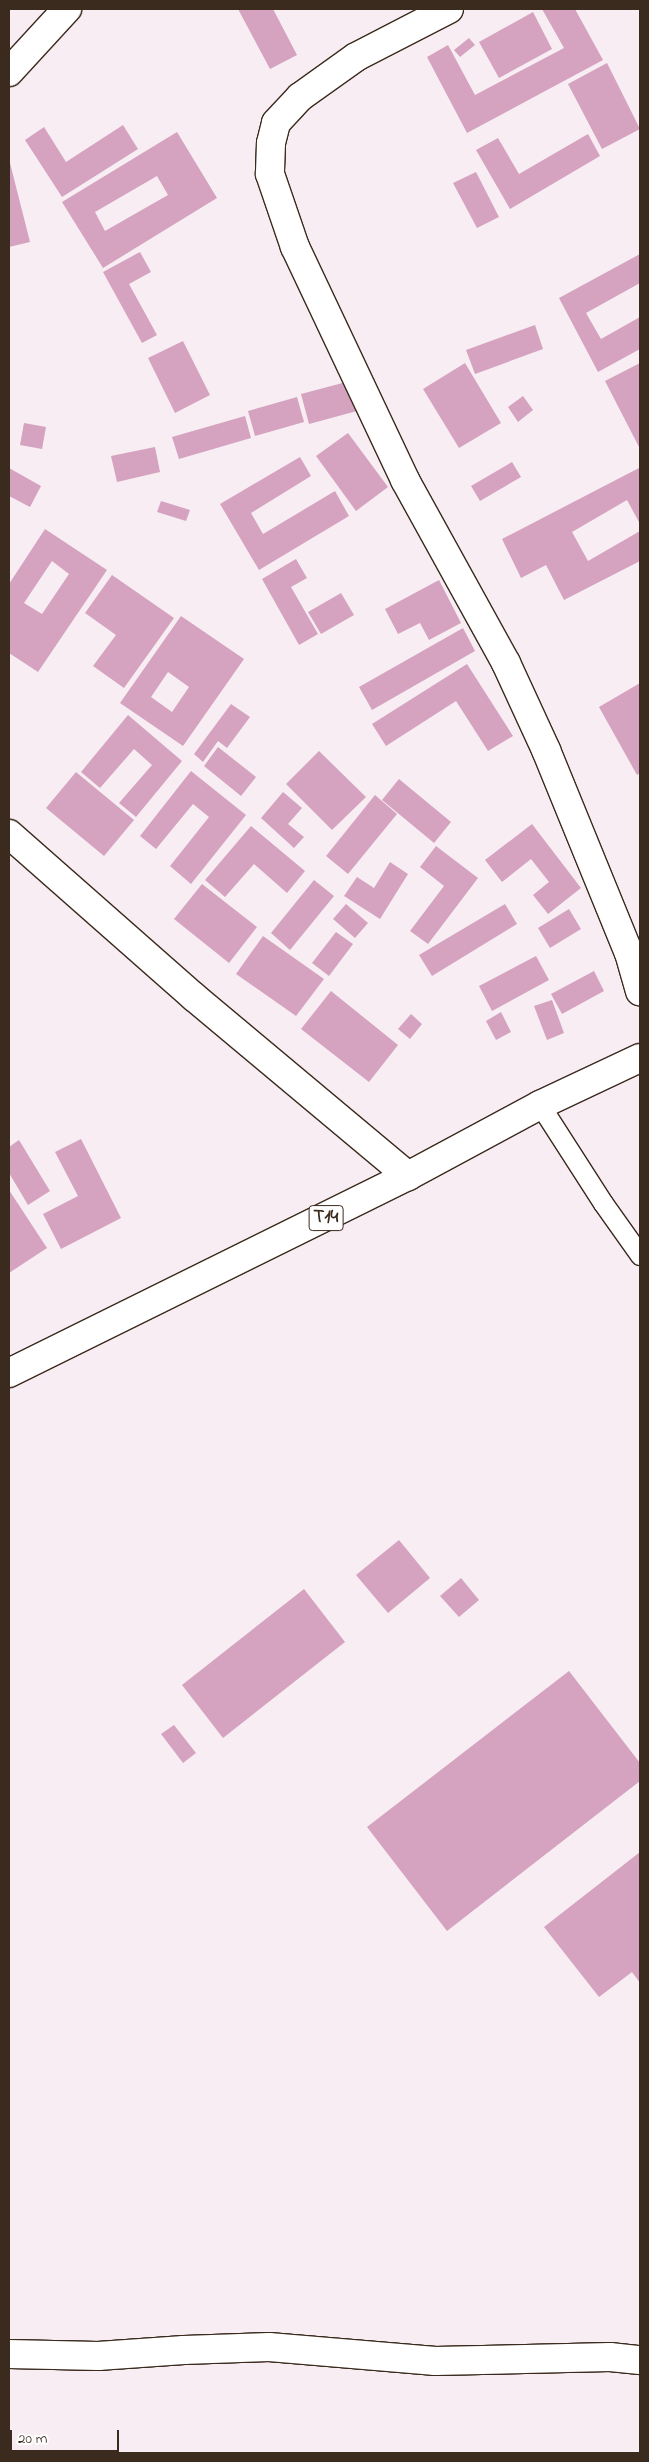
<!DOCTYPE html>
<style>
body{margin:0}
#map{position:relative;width:649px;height:2462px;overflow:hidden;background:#f7edf2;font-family:"Indie Flower",sans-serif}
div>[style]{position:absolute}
.building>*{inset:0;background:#d5a3c0}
.roads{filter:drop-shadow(1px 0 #3b2a1e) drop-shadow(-1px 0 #3b2a1e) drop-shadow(0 1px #3b2a1e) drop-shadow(0 -1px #3b2a1e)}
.service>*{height:19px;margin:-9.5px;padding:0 9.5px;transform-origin:9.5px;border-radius:9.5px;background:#fff}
.minor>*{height:28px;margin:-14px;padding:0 14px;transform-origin:14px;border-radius:14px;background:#fff}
.trunk>*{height:28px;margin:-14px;padding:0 14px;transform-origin:14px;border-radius:14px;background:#fff}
span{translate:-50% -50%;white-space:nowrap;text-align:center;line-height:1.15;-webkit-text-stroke:5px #fff;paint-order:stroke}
.shield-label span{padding:1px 4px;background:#fff;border:1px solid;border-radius:4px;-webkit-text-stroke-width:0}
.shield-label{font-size:19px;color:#3b2a1e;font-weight:700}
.frame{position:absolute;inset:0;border:10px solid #3b2a1e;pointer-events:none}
.scale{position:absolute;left:10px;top:2430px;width:109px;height:22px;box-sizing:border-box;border:2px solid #3b2a1e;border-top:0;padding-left:6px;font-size:15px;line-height:18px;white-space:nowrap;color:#3b2a1e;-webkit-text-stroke:4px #fff;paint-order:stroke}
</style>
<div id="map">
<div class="building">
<div style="clip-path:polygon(238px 9px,273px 9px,297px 55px,270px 69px)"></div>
<div style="clip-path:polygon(542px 9px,575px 9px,603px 60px,467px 133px,427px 57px,448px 45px,475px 95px,564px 48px)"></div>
<div style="clip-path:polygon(533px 12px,552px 49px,499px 78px,479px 42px)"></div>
<div style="clip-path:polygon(469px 38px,475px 45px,460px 57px,454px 50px)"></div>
<div style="clip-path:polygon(607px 63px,640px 129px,602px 149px,568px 84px)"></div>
<div style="clip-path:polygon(123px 125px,138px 149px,62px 197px,25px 140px,44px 127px,66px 162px)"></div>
<div style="clip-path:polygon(evenodd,177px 132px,217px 198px,103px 268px,62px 202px,177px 132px,157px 176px,168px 195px,105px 231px,95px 212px,157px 176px)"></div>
<div style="clip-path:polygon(588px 134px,600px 156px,510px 209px,476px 150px,498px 138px,519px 174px)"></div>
<div style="clip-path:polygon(9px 159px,30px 242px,9px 247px)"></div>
<div style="clip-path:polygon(476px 172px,499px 217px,477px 228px,453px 183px)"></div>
<div style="clip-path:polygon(140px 252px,151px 272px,129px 284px,157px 335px,142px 343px,103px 272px)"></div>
<div style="clip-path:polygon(640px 254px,640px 283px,586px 313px,601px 339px,640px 317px,640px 349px,598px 372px,559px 298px)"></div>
<div style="clip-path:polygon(535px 325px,543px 349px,475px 374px,466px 350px)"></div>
<div style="clip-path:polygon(183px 341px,210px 395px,175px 413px,148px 358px)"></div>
<div style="clip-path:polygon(465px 363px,501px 423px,459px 448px,423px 389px)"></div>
<div style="clip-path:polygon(640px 363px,640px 446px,639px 447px,605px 381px)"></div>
<div style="clip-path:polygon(350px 381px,357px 411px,309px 424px,301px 394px)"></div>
<div style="clip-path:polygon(523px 396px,533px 410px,518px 422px,508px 407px)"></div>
<div style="clip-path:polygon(297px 397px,304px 422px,255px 436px,248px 411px)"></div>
<div style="clip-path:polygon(245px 416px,251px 438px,179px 459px,172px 437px)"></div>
<div style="clip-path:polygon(24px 423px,46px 427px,42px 449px,20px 445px)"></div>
<div style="clip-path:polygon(348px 433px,388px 487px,356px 511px,316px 456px)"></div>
<div style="clip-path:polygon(155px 447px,160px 472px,117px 482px,111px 456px)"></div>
<div style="clip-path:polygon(300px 457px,311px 476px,251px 513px,263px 534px,335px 491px,349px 516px,259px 570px,220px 504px)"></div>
<div style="clip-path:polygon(512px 462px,521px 477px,480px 501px,471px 486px)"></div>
<div style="clip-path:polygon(9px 468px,41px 486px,30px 507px,9px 496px)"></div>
<div style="clip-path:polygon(639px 468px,640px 524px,627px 500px,572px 532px,588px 561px,640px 531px,640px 561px,564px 600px,546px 565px,521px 578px,502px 539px)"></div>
<div style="clip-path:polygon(161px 501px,190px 510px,186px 521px,157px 512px)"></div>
<div style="clip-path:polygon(evenodd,45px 529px,107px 570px,38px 672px,9px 653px,9px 584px,45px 529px,52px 561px,69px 574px,42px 614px,24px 603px,52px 561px)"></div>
<div style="clip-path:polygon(296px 559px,307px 578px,291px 587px,318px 634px,299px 645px,262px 579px)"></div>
<div style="clip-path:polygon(112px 575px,174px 618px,124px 688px,93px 666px,116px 635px,85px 613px)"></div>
<div style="clip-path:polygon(439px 580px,461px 623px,429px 640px,420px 623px,398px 634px,385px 609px)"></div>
<div style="clip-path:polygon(341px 593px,354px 615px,321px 634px,308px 612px)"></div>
<div style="clip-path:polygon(evenodd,181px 616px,244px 659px,183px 746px,120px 703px,181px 616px,168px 672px,189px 687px,172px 712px,151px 697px,168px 672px)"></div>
<div style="clip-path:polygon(463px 628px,475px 651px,372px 710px,359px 687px)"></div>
<div style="clip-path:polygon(467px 664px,513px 736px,488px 751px,456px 701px,386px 746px,372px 724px)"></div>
<div style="clip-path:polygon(640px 683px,640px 773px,637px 775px,599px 707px)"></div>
<div style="clip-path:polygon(231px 704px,250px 717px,227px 748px,218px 741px,203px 762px,194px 754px)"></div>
<div style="clip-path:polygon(128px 715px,182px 761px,136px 817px,119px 803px,152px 765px,134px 749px,100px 788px,81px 772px)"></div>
<div style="clip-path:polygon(218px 747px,256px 777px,241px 796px,204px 766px)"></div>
<div style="clip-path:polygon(319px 751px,366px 797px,332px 830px,286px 784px)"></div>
<div style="clip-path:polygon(191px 771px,246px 815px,191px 884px,170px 866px,209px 817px,193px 804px,156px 849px,140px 836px)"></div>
<div style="clip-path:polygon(76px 772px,134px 820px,104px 856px,46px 808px)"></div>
<div style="clip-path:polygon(399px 779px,451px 822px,434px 843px,382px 800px)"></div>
<div style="clip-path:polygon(283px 792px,302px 808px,288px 824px,304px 837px,294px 848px,261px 818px)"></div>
<div style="clip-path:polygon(375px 795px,397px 814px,348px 874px,326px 856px)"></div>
<div style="clip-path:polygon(532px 824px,581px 888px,548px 914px,533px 895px,549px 882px,531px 859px,502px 882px,485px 860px)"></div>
<div style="clip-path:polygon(251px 826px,305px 871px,287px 893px,254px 864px,225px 897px,205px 880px)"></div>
<div style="clip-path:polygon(436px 846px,478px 878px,428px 944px,410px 931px,444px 886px,420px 867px)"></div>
<div style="clip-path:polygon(390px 862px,408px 874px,380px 919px,344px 896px,357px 877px,374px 888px)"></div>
<div style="clip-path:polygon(314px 880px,334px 896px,290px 950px,271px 933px)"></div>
<div style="clip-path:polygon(202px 884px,257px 927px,229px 963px,174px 919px)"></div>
<div style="clip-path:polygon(346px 904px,368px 923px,355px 938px,333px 919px)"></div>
<div style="clip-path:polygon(505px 904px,517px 924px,432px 976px,419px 955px)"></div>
<div style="clip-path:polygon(569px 909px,581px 929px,550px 948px,538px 928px)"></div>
<div style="clip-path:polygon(336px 932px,353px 944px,329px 976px,312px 963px)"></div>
<div style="clip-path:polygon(263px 936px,324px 979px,296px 1016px,236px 974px)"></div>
<div style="clip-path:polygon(536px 956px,549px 980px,492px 1011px,479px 986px)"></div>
<div style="clip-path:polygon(594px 971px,604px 991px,562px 1014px,551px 994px)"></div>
<div style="clip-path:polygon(331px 991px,398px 1045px,369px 1082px,301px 1029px)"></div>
<div style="clip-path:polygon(552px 1000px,564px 1033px,547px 1040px,534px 1006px)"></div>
<div style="clip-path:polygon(501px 1012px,511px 1032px,496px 1040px,486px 1021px)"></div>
<div style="clip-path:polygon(411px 1014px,422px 1024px,410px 1039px,398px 1029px)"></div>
<div style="clip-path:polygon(81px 1139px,121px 1218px,61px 1249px,43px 1214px,78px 1196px,55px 1152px)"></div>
<div style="clip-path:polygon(19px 1140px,50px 1191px,28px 1205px,9px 1173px,9px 1147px)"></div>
<div style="clip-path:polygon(9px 1190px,47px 1248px,9px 1273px)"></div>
<div style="clip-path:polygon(399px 1540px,430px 1578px,388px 1613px,356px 1575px)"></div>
<div style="clip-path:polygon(461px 1578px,479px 1600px,459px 1617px,440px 1596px)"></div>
<div style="clip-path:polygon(304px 1589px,345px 1642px,223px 1738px,182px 1685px)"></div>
<div style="clip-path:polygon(569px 1671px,640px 1763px,640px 1781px,447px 1931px,367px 1827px)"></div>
<div style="clip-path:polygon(174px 1725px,196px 1753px,183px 1763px,161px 1734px)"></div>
<div style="clip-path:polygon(640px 1852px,640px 1983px,632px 1972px,599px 1997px,544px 1927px)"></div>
</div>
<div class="roads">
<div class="service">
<div style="left:540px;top:1105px;width:117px;rotate:57.3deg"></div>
<div style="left:603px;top:1203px;width:64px;rotate:54.6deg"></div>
</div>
<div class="minor">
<div style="left:449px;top:9px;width:105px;rotate:152.7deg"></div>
<div style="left:356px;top:57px;width:69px;rotate:144.5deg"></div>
<div style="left:300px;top:97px;width:35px;rotate:133deg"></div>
<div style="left:276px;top:123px;width:21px;rotate:104deg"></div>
<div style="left:271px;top:143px;width:31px;rotate:92deg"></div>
<div style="left:270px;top:174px;width:77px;rotate:71.1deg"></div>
<div style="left:295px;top:247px;width:258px;rotate:64.7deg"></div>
<div style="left:405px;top:480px;width:209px;rotate:61.1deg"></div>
<div style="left:506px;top:663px;width:96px;rotate:65.3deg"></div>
<div style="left:546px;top:750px;width:219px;rotate:67.8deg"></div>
<div style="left:629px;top:953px;width:40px;rotate:74deg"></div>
<div style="left:9px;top:72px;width:86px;rotate:-47.4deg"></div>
<div style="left:9px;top:834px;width:247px;rotate:41.4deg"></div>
<div style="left:194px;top:997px;width:279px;rotate:39.9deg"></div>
<div style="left:9px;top:2354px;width:89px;rotate:1.3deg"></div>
<div style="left:98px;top:2356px;width:86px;rotate:-4deg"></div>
<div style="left:184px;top:2350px;width:85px;rotate:-2deg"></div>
<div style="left:269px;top:2347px;width:167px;rotate:4.8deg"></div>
<div style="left:435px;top:2361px;width:175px;rotate:-1.3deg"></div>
<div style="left:610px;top:2357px;width:30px;rotate:6deg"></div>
</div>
<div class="trunk">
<div style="left:9px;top:1373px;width:445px;rotate:-26.3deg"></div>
<div style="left:408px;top:1176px;width:150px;rotate:-28.3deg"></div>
<div style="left:540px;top:1105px;width:110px;rotate:-25.2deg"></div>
</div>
</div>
<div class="shield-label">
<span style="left:326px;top:1218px">T14</span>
</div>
<div class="frame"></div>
<div class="scale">20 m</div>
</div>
